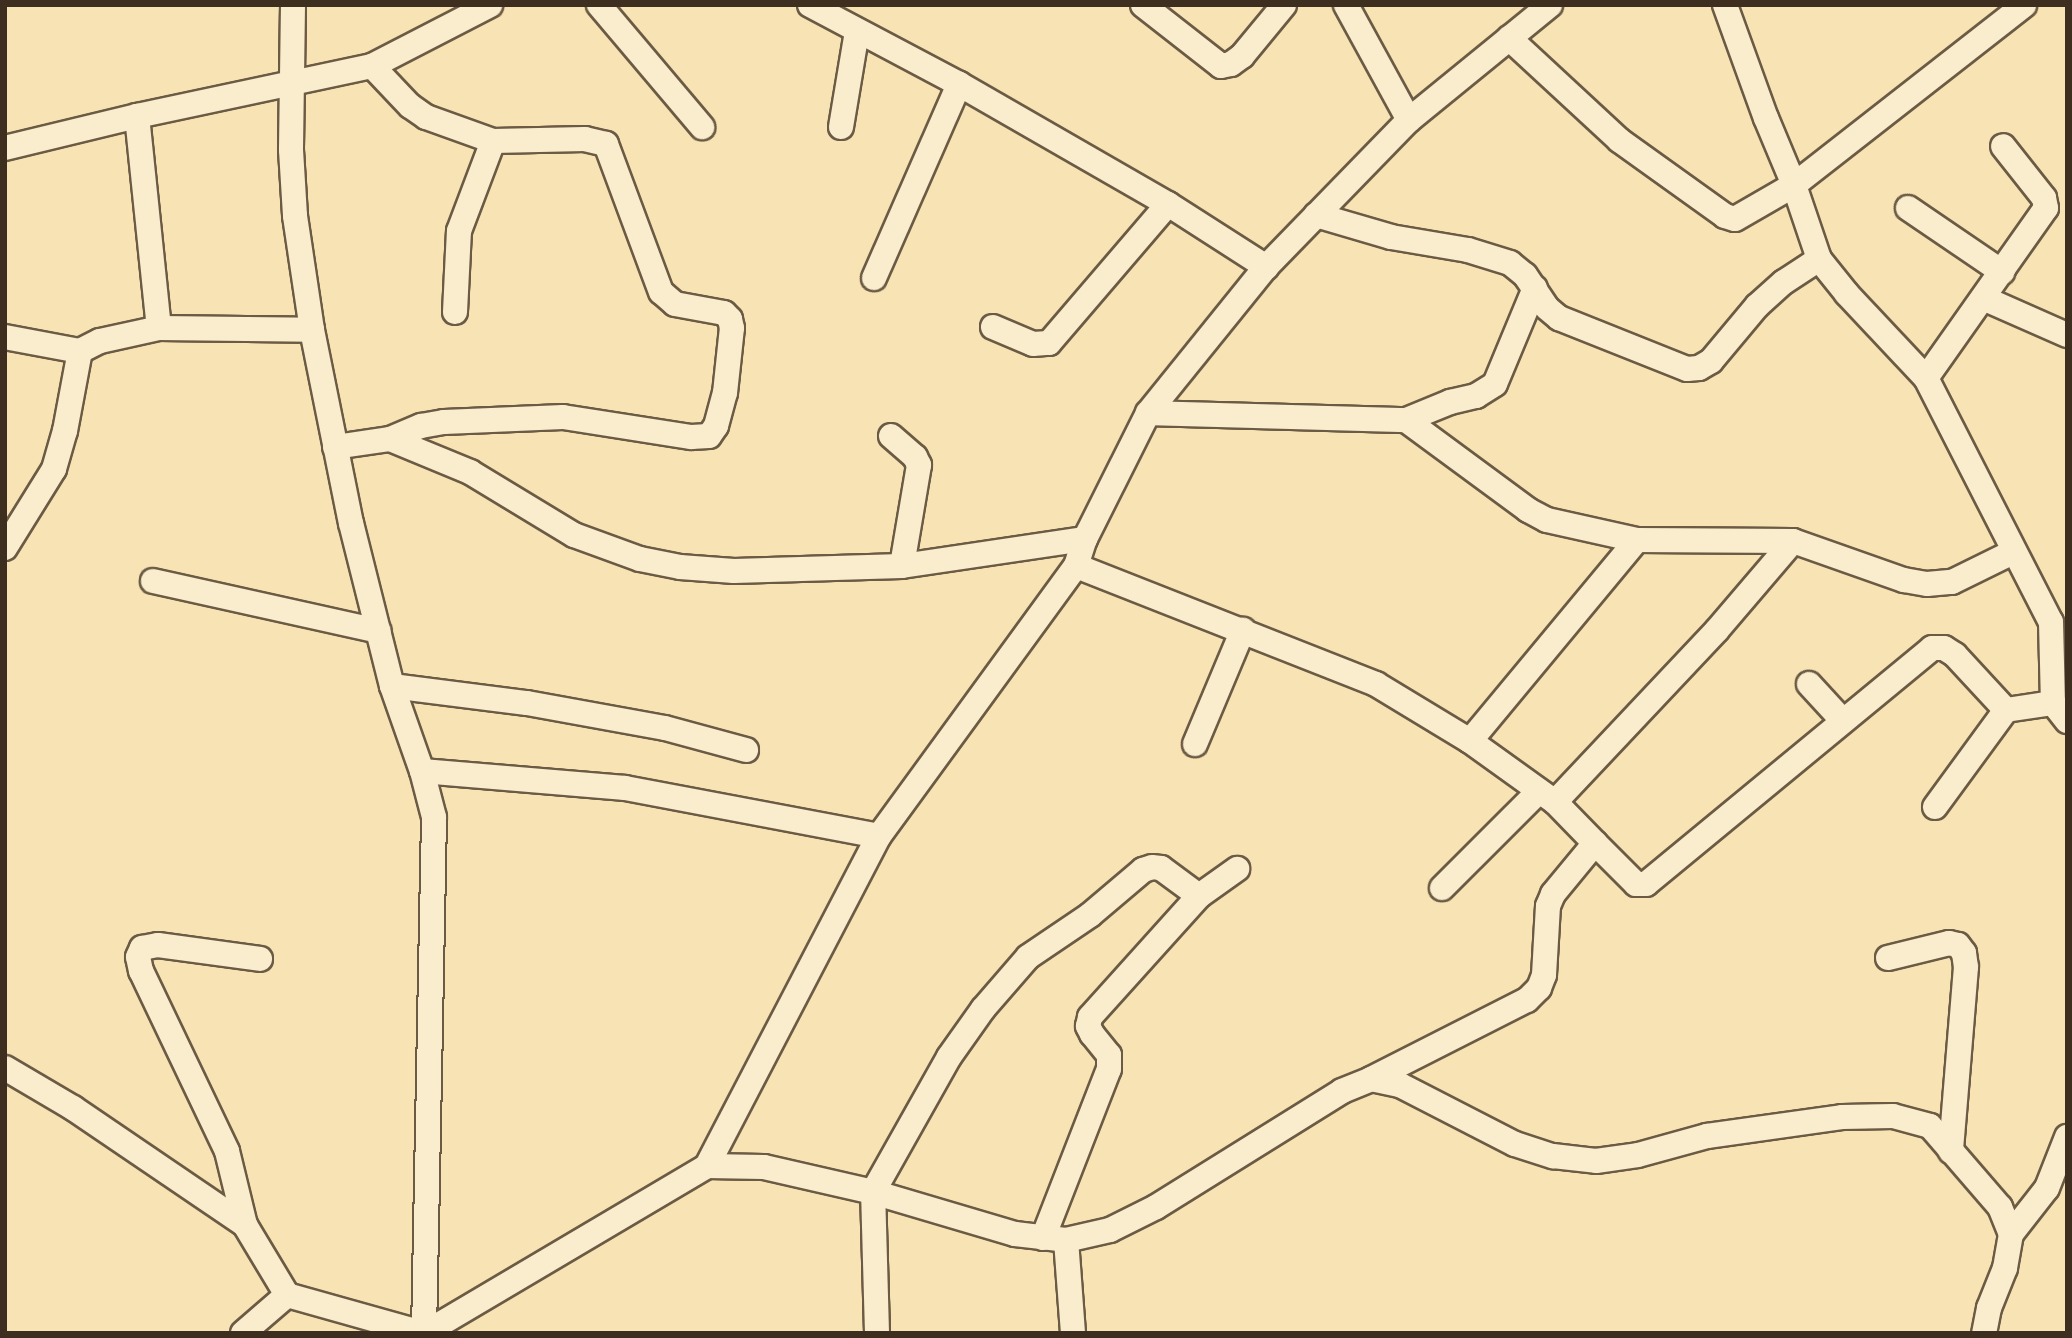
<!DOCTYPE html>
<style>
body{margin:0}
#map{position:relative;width:2072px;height:1338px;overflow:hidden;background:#f7e3b4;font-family:"Libre Bodoni",serif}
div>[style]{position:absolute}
.roads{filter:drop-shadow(2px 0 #6c5b44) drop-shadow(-2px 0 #6c5b44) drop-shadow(0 2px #6c5b44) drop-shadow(0 -2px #6c5b44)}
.minor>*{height:24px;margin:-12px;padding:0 12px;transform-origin:12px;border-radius:12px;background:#faedce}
span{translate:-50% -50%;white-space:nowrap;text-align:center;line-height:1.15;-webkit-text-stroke:6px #faedce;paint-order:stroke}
.frame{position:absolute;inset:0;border:7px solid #3e2e1f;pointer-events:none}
</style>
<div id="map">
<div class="roads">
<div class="minor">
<div style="left:293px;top:5px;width:145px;rotate:90.8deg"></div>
<div style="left:291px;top:150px;width:66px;rotate:86.5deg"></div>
<div style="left:295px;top:216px;width:115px;rotate:81.5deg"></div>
<div style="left:312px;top:330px;width:197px;rotate:78.6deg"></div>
<div style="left:351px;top:523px;width:168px;rotate:75.9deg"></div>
<div style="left:392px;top:686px;width:90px;rotate:70.6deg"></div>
<div style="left:422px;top:771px;width:48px;rotate:75.4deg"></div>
<div style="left:434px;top:817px;width:516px;rotate:91.11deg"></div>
<div style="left:599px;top:5px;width:160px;rotate:49.8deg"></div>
<div style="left:810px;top:5px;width:169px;rotate:27.9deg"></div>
<div style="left:959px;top:84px;width:241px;rotate:29.9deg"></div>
<div style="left:1168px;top:204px;width:117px;rotate:32.7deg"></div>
<div style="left:1143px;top:5px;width:99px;rotate:38deg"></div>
<div style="left:1221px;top:66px;width:10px;rotate:-11deg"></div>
<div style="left:1231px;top:64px;width:14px;rotate:-36deg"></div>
<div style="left:1242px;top:56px;width:66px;rotate:-50.5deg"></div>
<div style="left:1346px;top:5px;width:131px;rotate:61.3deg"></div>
<div style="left:1725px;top:5px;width:120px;rotate:70.1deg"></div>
<div style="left:1766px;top:118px;width:73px;rotate:67.3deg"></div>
<div style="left:1794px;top:185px;width:78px;rotate:71.3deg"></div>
<div style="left:1819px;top:259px;width:45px;rotate:51.3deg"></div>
<div style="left:1847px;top:294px;width:115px;rotate:46.8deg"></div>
<div style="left:1926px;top:378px;width:274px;rotate:62.9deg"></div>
<div style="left:2051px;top:622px;width:81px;rotate:88.6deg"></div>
<div style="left:2053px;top:703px;width:23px;rotate:52deg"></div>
<div style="left:1509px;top:38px;width:150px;rotate:42.8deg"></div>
<div style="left:1619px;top:140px;width:130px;rotate:35.6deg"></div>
<div style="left:1725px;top:216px;width:10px;rotate:17deg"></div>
<div style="left:1735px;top:219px;width:68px;rotate:-30deg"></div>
<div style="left:1794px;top:185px;width:292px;rotate:-38deg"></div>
<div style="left:137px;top:116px;width:213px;rotate:84.1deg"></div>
<div style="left:841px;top:127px;width:97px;rotate:-80.5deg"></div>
<div style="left:5px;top:148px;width:136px;rotate:-13.6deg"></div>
<div style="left:137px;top:116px;width:240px;rotate:-12deg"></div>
<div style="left:372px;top:66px;width:133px;rotate:-27.3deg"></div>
<div style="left:1908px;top:208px;width:114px;rotate:34.2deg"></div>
<div style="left:1316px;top:215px;width:78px;rotate:16.3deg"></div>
<div style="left:1391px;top:237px;width:78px;rotate:9.6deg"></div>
<div style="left:1468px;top:250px;width:44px;rotate:17.2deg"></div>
<div style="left:1510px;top:263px;width:19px;rotate:39deg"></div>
<div style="left:1525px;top:275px;width:40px;rotate:56deg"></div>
<div style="left:1547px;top:308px;width:16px;rotate:40deg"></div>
<div style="left:1559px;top:318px;width:138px;rotate:21.7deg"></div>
<div style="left:1687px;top:369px;width:12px;rotate:-5deg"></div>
<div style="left:1699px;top:368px;width:14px;rotate:-30deg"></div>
<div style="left:1711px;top:361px;width:72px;rotate:-50.1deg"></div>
<div style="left:1757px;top:306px;width:36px;rotate:-42deg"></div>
<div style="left:1784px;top:282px;width:42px;rotate:-33.3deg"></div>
<div style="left:874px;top:278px;width:212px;rotate:-66.3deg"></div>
<div style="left:1983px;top:298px;width:92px;rotate:23.8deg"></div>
<div style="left:455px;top:312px;width:81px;rotate:-87.2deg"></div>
<div style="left:459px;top:231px;width:96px;rotate:-69.3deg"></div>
<div style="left:993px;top:327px;width:43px;rotate:23deg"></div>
<div style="left:1033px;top:344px;width:16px;rotate:-4deg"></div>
<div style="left:1049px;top:343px;width:183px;rotate:-49.4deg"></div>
<div style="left:5px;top:337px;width:76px;rotate:10.6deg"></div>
<div style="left:1926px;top:378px;width:208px;rotate:-54.8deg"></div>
<div style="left:2046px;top:208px;width:10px;rotate:-101deg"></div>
<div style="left:2044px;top:198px;width:66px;rotate:-128.3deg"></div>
<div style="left:1148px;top:413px;width:258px;rotate:1.6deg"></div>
<div style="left:1406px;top:420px;width:152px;rotate:36.4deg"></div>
<div style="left:1528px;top:510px;width:21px;rotate:28deg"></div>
<div style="left:1547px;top:520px;width:92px;rotate:12.5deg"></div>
<div style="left:1637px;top:540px;width:156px;rotate:0.4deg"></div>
<div style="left:1793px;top:541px;width:118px;rotate:19.4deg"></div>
<div style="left:1904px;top:580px;width:23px;rotate:10deg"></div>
<div style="left:1927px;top:584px;width:25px;rotate:-5deg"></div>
<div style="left:1952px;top:582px;width:68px;rotate:-26.2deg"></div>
<div style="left:1406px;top:420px;width:48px;rotate:-22.2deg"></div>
<div style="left:1450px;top:402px;width:27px;rotate:-13deg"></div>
<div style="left:1476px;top:396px;width:22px;rotate:-32deg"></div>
<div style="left:1495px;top:384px;width:104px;rotate:-67.4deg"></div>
<div style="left:891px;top:436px;width:32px;rotate:41deg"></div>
<div style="left:915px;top:457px;width:9px;rotate:63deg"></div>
<div style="left:919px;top:465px;width:102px;rotate:99.6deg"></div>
<div style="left:390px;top:439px;width:87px;rotate:22.4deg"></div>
<div style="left:470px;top:472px;width:122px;rotate:31.2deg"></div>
<div style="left:574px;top:535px;width:70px;rotate:20deg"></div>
<div style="left:640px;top:559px;width:41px;rotate:11.3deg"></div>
<div style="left:680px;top:567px;width:54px;rotate:4.2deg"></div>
<div style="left:734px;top:571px;width:168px;rotate:-1.7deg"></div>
<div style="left:902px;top:566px;width:185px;rotate:-8.4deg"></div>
<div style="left:335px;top:447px;width:56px;rotate:-8.3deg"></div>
<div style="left:390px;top:439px;width:34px;rotate:-23deg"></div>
<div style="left:421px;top:426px;width:23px;rotate:-10deg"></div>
<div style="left:444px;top:422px;width:119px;rotate:-2.4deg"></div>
<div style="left:563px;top:417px;width:130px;rotate:8.9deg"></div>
<div style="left:691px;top:437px;width:18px;rotate:-3deg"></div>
<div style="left:709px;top:436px;width:12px;rotate:-55deg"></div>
<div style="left:716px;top:426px;width:34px;rotate:-75deg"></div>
<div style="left:725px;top:393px;width:65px;rotate:-83.9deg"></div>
<div style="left:732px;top:328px;width:9px;rotate:-103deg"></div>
<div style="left:730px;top:319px;width:8px;rotate:-135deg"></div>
<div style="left:724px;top:313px;width:50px;rotate:-169.6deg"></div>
<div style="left:675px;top:304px;width:18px;rotate:-139deg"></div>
<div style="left:661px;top:292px;width:158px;rotate:-110.4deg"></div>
<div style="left:606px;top:144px;width:22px;rotate:-167deg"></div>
<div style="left:585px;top:139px;width:92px;rotate:178.8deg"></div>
<div style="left:493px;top:141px;width:71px;rotate:-160.3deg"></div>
<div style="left:426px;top:117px;width:19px;rotate:-145deg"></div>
<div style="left:410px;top:106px;width:55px;rotate:-133.5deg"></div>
<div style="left:5px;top:548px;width:93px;rotate:-58.2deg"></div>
<div style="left:54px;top:469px;width:40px;rotate:-74deg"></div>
<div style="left:65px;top:431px;width:81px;rotate:-79.4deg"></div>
<div style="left:80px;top:351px;width:22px;rotate:-27deg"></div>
<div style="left:100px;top:341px;width:60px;rotate:-12.4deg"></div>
<div style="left:159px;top:328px;width:153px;rotate:0.7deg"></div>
<div style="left:153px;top:581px;width:231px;rotate:12.5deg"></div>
<div style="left:1809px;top:684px;width:50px;rotate:47.4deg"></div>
<div style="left:392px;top:686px;width:136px;rotate:7.2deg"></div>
<div style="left:527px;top:703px;width:140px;rotate:10.3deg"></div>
<div style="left:665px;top:728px;width:84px;rotate:15.2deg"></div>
<div style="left:1470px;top:741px;width:261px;rotate:-50.3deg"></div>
<div style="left:1195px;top:744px;width:124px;rotate:-67.2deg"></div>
<div style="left:422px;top:771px;width:204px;rotate:4.8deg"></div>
<div style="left:625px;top:788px;width:258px;rotate:10.7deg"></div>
<div style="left:1555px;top:802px;width:236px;rotate:-46.7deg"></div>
<div style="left:1717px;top:630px;width:117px;rotate:-49.5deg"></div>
<div style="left:1935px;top:807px;width:120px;rotate:-53.8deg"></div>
<div style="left:2006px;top:710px;width:48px;rotate:-8.5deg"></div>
<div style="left:1595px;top:843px;width:58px;rotate:45deg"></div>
<div style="left:1636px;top:884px;width:10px"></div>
<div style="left:1646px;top:884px;width:371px;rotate:-39.5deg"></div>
<div style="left:1932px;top:648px;width:12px"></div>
<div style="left:1944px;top:648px;width:13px;rotate:32deg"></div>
<div style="left:1955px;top:655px;width:75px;rotate:47.2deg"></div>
<div style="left:1442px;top:888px;width:137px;rotate:-45deg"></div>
<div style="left:1888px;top:958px;width:63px;rotate:-13.8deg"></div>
<div style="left:1949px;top:943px;width:9px;rotate:13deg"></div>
<div style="left:1958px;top:945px;width:10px;rotate:53deg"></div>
<div style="left:1964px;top:953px;width:14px;rotate:82deg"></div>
<div style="left:1966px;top:967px;width:185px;rotate:94.7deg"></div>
<div style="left:5px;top:1068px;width:79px;rotate:30.5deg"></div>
<div style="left:73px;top:1108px;width:208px;rotate:34.2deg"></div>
<div style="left:245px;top:1225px;width:82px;rotate:59deg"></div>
<div style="left:1371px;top:1079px;width:30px;rotate:12deg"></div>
<div style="left:1400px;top:1085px;width:129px;rotate:27.2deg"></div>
<div style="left:1515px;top:1144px;width:40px;rotate:18deg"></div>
<div style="left:1553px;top:1156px;width:43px;rotate:6.6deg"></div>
<div style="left:1596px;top:1161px;width:42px;rotate:-8.1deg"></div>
<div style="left:1638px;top:1155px;width:72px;rotate:-15.4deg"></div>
<div style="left:1707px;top:1136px;width:136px;rotate:-8deg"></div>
<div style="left:1842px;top:1117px;width:51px;rotate:-1.1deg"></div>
<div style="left:1893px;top:1116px;width:38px;rotate:15deg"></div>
<div style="left:1930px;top:1126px;width:107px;rotate:49.2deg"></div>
<div style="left:2000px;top:1207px;width:29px;rotate:68deg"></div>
<div style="left:2011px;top:1234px;width:35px;rotate:100deg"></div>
<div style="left:2005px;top:1268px;width:43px;rotate:111.8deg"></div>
<div style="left:1989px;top:1308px;width:25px;rotate:101deg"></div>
<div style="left:707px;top:1166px;width:372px;rotate:-62.5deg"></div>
<div style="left:879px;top:836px;width:334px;rotate:-53.9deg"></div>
<div style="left:1076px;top:566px;width:28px;rotate:-72deg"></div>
<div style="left:1085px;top:539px;width:141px;rotate:-63.4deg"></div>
<div style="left:1148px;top:413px;width:188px;rotate:-51.1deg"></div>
<div style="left:1266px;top:267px;width:205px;rotate:-45.8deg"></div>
<div style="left:1409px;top:120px;width:182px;rotate:-39.2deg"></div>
<div style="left:245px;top:1225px;width:76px;rotate:-103.7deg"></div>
<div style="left:227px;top:1151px;width:199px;rotate:-115.5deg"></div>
<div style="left:141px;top:971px;width:14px;rotate:-102deg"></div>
<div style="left:138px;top:957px;width:10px;rotate:-66deg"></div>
<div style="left:142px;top:948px;width:16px;rotate:-11deg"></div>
<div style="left:158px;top:945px;width:103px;rotate:7.8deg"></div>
<div style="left:2011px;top:1234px;width:58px;rotate:-52deg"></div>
<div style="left:2047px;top:1188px;width:55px;rotate:-68.6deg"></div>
<div style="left:1043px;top:1238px;width:181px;rotate:-68.7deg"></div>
<div style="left:1109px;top:1069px;width:14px;rotate:-90deg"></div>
<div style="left:1109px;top:1055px;width:27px;rotate:-129deg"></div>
<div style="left:1092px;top:1034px;width:9px;rotate:-117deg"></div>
<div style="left:1088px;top:1026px;width:9px;rotate:-77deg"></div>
<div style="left:1090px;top:1017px;width:163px;rotate:-48deg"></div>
<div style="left:1199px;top:896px;width:47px;rotate:-35.4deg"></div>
<div style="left:1066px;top:1240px;width:93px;rotate:85.7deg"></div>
<div style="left:243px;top:1333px;width:58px;rotate:-40.8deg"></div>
<div style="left:287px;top:1295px;width:140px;rotate:15.7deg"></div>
<div style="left:425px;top:1333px;width:328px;rotate:-30.6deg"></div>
<div style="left:707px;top:1166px;width:57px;rotate:1deg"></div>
<div style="left:764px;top:1167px;width:112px;rotate:12.9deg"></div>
<div style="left:873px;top:1192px;width:148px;rotate:16.5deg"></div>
<div style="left:1015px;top:1234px;width:51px;rotate:6.7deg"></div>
<div style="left:1066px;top:1240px;width:45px;rotate:-12.8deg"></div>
<div style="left:1110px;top:1230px;width:51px;rotate:-26.6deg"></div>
<div style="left:1156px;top:1207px;width:219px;rotate:-31.9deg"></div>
<div style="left:1342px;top:1091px;width:31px;rotate:-22deg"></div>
<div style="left:1371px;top:1079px;width:175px;rotate:-26.9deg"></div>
<div style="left:1527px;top:1000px;width:17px;rotate:-45deg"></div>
<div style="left:1539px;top:988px;width:14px;rotate:-69deg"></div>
<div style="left:1544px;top:975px;width:69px;rotate:-86.7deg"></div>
<div style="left:1548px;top:906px;width:13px;rotate:-67deg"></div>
<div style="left:1553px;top:894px;width:66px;rotate:-50.5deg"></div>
<div style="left:1595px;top:843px;width:57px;rotate:-134.3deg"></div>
<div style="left:1555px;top:802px;width:105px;rotate:-144.3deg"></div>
<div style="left:1470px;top:741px;width:110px;rotate:-148.8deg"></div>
<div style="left:1376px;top:684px;width:322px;rotate:-158.5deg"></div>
<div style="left:877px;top:1333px;width:141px;rotate:-91.6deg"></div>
<div style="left:873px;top:1192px;width:155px;rotate:-60.6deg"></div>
<div style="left:949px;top:1057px;width:59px;rotate:-54.7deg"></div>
<div style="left:983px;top:1009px;width:69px;rotate:-49.1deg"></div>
<div style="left:1028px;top:957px;width:75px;rotate:-34.1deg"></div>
<div style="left:1090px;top:915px;width:70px;rotate:-40.3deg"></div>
<div style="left:1143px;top:870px;width:9px;rotate:-18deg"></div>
<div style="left:1152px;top:867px;width:9px;rotate:6deg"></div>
<div style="left:1161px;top:868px;width:47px;rotate:36.4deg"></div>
</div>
</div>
<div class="frame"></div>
</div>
